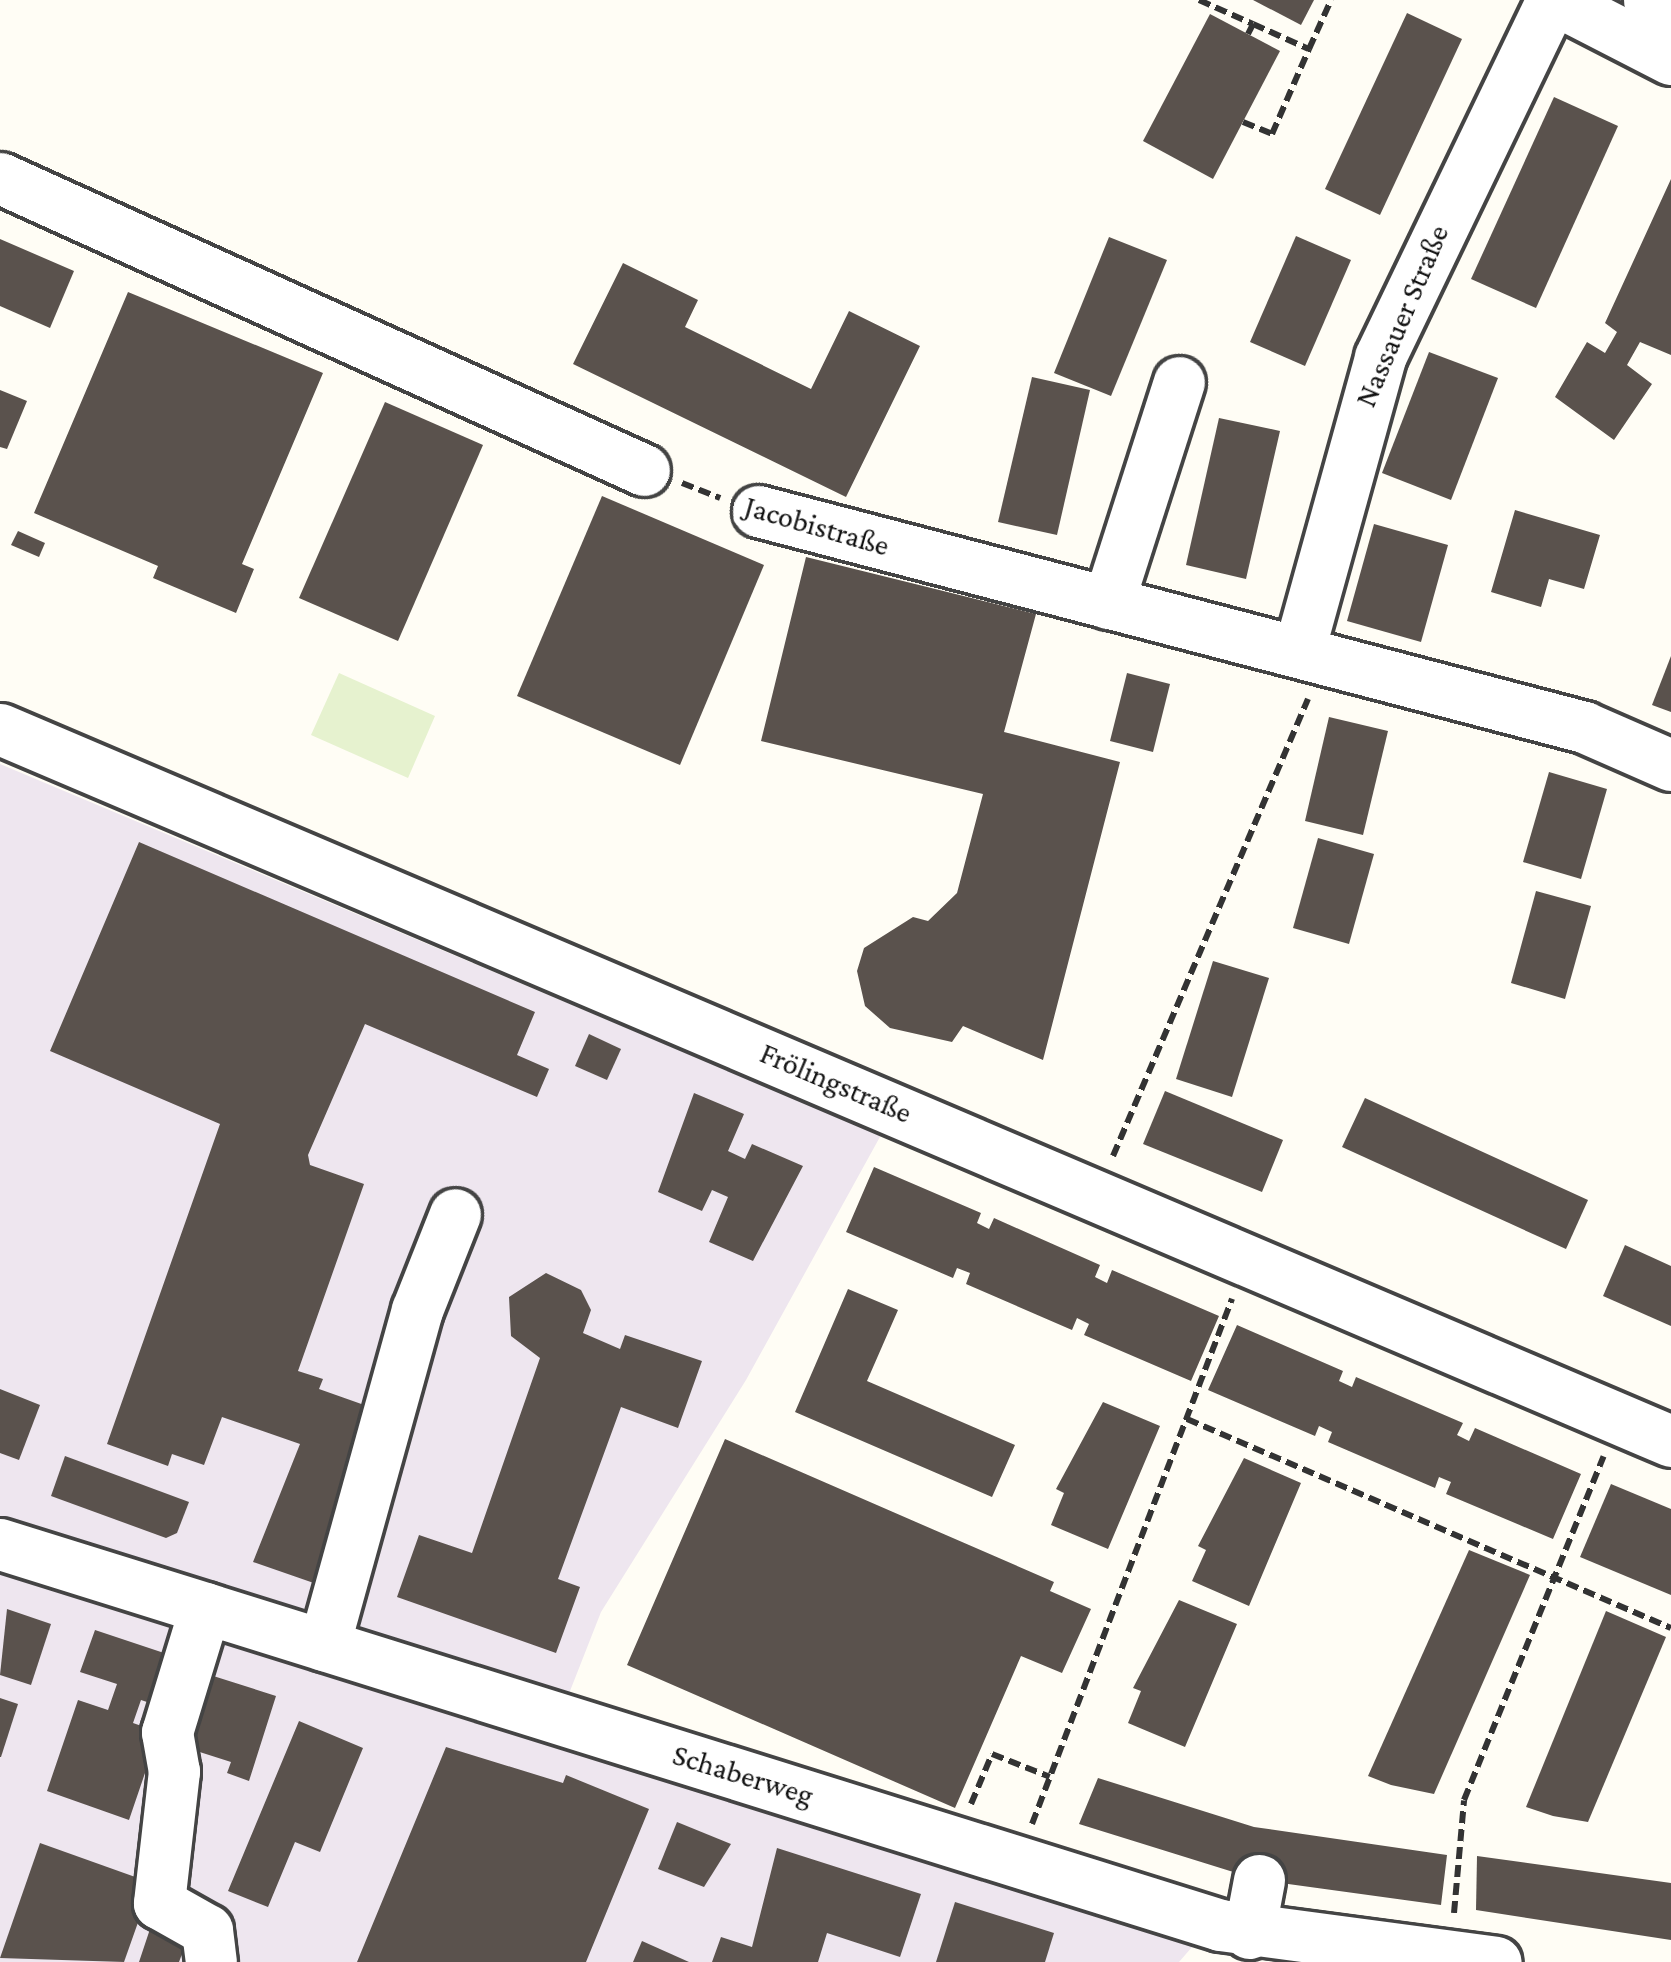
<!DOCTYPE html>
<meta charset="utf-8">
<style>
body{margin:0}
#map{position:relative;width:1671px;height:1962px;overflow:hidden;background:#fffdf5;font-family:"Crimson Pro",serif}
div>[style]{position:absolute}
.industrial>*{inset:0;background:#eee6ef}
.pitch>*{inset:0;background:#e6f2cf}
.building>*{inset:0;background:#5a524d}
.path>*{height:6px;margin-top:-3px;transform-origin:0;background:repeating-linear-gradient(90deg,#333 0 12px,transparent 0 18px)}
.roads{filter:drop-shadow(3px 0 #444) drop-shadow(-3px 0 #444) drop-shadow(0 3px #444) drop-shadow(0 -3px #444)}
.minor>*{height:51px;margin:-25.5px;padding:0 25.5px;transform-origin:25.5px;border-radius:25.5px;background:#fff}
span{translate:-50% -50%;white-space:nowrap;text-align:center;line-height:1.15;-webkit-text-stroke:12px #fff;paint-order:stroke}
.street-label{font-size:30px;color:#111}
</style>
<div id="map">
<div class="industrial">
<div style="clip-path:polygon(0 764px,881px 1135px,746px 1380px,601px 1612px,550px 1742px,1199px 1939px,1179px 1962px,0 1962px)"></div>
</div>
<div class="pitch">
<div style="clip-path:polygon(339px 673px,435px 716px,408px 778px,311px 735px)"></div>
</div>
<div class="building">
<div style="clip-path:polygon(1253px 0,1314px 0,1301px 25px)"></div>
<div style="clip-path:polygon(1407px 13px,1462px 39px,1380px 215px,1325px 189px)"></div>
<div style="clip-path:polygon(1210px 14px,1280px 51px,1213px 179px,1143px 141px)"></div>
<div style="clip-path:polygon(1554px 97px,1618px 126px,1536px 308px,1471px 279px)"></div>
<div style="clip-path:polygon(1671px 179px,1671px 355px,1640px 342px,1627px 365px,1652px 384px,1614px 440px,1555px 397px,1587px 342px,1605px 353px,1617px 332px,1605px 323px)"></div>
<div style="clip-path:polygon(1296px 236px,1351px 260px,1305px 366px,1250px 342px)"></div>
<div style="clip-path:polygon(1109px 237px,1167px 260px,1111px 396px,1054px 373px)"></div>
<div style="clip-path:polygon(0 239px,74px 271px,50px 328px,0 306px)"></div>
<div style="clip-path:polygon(623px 263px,698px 300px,685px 327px,811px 389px,849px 311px,920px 346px,846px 497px,573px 364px)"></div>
<div style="clip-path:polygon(128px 292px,323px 373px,242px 564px,254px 569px,236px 613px,153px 578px,158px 566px,34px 513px)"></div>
<div style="clip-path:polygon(1429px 352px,1498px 378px,1451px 500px,1382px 473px)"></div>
<div style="clip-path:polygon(1032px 377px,1090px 390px,1057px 535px,998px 522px)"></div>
<div style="clip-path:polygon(0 390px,27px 401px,7px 449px,0 447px)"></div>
<div style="clip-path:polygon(385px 402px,483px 445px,398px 641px,299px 598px)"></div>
<div style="clip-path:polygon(1219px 418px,1280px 431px,1246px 579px,1186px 565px)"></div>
<div style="clip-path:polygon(602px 496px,764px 565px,680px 765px,517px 696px)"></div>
<div style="clip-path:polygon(1515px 510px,1600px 535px,1584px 589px,1549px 579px,1541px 607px,1491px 592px)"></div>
<div style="clip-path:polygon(1374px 524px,1448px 545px,1421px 642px,1347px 621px)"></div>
<div style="clip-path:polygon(18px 531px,45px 543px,39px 557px,11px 545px)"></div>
<div style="clip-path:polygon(806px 557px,1036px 614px,1004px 732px,1120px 762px,1043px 1060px,963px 1026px,952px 1042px,890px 1028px,865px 1006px,857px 971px,864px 948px,913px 917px,928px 921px,957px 893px,983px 794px,761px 741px)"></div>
<div style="clip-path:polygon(1671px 656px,1671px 712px,1652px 705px)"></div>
<div style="clip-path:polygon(1127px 673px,1170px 684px,1153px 752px,1110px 741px)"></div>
<div style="clip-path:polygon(1329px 717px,1388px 731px,1363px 835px,1305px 821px)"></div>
<div style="clip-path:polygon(1549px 772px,1607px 789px,1581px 879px,1523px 862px)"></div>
<div style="clip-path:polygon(1318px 838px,1374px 854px,1349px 944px,1293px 928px)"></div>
<div style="clip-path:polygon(139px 842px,535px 1012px,517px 1055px,549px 1069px,537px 1097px,365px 1024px,308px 1155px,310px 1165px,364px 1184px,298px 1371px,323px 1379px,319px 1389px,384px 1412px,331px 1589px,253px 1562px,300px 1444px,222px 1417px,204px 1465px,172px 1454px,168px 1466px,107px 1444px,220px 1124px,50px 1051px)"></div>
<div style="clip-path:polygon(1536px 891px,1591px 906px,1565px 999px,1511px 983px)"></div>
<div style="clip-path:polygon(1213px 961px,1269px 978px,1232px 1097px,1176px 1079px)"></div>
<div style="clip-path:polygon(589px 1034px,621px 1049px,607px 1080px,575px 1066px)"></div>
<div style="clip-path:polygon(1165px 1091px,1283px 1140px,1262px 1192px,1143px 1144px)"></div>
<div style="clip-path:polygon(694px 1093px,744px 1114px,728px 1151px,745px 1159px,752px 1144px,803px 1166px,753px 1261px,709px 1242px,728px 1197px,712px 1190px,702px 1211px,658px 1192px)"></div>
<div style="clip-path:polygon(1365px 1098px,1588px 1200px,1566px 1249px,1342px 1147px)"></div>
<div style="clip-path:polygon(874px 1167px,981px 1213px,977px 1223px,989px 1229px,994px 1218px,1100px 1265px,1095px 1277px,1107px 1283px,1112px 1270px,1219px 1316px,1191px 1381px,1084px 1335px,1089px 1324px,1077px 1318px,1072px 1330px,966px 1284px,970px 1273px,957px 1268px,953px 1278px,846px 1232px)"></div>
<div style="clip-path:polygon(1625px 1245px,1671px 1266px,1671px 1326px,1603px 1296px)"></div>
<div style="clip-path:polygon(546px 1273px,581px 1290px,591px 1310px,583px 1333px,620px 1349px,625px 1335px,702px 1361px,678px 1428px,621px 1407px,558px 1579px,580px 1587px,556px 1653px,397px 1597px,419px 1535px,472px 1553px,540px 1358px,511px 1336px,509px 1297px)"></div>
<div style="clip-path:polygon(848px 1289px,898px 1310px,867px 1381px,1015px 1445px,992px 1497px,795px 1412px)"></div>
<div style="clip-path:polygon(1237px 1325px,1343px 1371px,1339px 1381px,1352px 1387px,1356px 1377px,1463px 1423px,1457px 1435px,1469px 1441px,1475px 1428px,1581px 1474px,1553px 1539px,1446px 1494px,1451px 1482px,1439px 1477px,1435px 1488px,1328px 1442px,1332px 1432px,1319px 1426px,1315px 1436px,1208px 1390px)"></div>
<div style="clip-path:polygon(0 1389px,40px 1405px,19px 1460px,0 1453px)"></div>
<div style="clip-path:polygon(1103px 1402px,1160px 1426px,1108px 1549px,1051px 1525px,1064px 1493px,1056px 1489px)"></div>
<div style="clip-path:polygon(725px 1439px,1054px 1582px,1050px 1591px,1091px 1609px,1062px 1673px,1021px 1656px,955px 1808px,627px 1665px)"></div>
<div style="clip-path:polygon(65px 1456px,189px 1502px,177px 1533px,166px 1538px,51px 1496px)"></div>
<div style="clip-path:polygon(1244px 1458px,1301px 1483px,1249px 1606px,1192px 1581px,1206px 1550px,1198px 1546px)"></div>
<div style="clip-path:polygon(1611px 1484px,1671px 1509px,1671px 1595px,1580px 1557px)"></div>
<div style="clip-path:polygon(1469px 1550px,1530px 1575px,1434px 1794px,1391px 1785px,1368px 1776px)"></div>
<div style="clip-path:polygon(1179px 1600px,1237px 1624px,1185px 1747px,1128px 1723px,1141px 1691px,1133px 1688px)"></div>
<div style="clip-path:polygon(7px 1609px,51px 1624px,31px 1685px,0 1675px)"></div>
<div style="clip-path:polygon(1606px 1611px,1666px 1637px,1588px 1822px,1553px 1816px,1526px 1807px)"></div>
<div style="clip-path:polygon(95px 1630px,179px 1658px,162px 1707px,141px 1700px,133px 1723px,159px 1732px,129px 1820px,47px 1791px,78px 1700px,108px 1710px,117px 1684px,80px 1672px)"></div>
<div style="clip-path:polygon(207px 1674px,276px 1696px,249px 1781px,227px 1773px,231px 1762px,184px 1747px)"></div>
<div style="clip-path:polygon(0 1698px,18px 1704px,1px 1757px,0 1757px)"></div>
<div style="clip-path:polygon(299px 1721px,363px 1748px,320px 1852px,295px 1842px,268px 1907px,228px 1891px)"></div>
<div style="clip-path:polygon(446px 1747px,563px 1783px,566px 1775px,649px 1809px,586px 1962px,357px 1962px)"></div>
<div style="clip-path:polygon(1098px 1778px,1254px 1827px,1447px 1855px,1441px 1905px,1259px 1880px,1079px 1824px)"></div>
<div style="clip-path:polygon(677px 1822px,731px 1844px,704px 1887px,658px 1869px)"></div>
<div style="clip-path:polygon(40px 1843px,152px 1883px,124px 1962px,0 1958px)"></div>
<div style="clip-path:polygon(777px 1848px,921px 1894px,900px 1957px,827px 1933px,818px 1962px,712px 1962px,721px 1937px,752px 1947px)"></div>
<div style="clip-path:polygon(1477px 1856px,1671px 1883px,1671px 1940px,1476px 1910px)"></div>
<div style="clip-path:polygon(955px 1902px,1054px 1933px,1045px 1962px,936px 1962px)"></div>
<div style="clip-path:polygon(155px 1914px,192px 1927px,179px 1962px,139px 1962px)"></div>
<div style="clip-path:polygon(642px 1941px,689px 1962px,633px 1962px)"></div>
</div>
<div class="path">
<div style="left:1199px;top:0;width:59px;rotate:24deg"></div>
<div style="left:1248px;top:34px;width:11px;rotate:-63deg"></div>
<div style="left:1253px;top:24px;width:61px;rotate:24.1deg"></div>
<div style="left:1309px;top:49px;width:54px;rotate:-65.8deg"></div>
<div style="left:1243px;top:122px;width:31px;rotate:22deg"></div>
<div style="left:1272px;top:134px;width:93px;rotate:-66.5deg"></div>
<div style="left:682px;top:483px;width:41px;rotate:21.5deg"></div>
<div style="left:1113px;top:1156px;width:497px;rotate:-66.9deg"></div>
<div style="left:1187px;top:1419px;width:527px;rotate:23.36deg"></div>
<div style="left:971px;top:1804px;width:54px;rotate:-67.2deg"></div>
<div style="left:992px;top:1754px;width:62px;rotate:21.6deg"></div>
<div style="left:1032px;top:1824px;width:562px;rotate:-69.15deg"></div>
<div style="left:1454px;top:1913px;width:113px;rotate:-84.9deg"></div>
<div style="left:1464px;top:1800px;width:371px;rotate:-67.9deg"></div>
</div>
<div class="roads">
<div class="minor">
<div style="left:1556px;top:0;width:129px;rotate:27.2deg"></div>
<div style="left:1649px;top:0;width:24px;rotate:24deg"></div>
<div style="left:0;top:178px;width:707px;rotate:24.39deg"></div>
<div style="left:758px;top:511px;width:854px;rotate:14.65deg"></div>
<div style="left:1584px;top:727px;width:95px;rotate:23.6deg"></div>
<div style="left:1108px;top:603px;width:232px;rotate:-72.2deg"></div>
<div style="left:1299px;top:650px;width:304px;rotate:-74.5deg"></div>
<div style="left:1380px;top:357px;width:396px;rotate:-64.3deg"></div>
<div style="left:0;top:729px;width:1816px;rotate:23.08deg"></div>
<div style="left:0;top:1544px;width:1278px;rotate:17.34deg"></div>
<div style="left:1220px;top:1925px;width:278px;rotate:7.6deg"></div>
<div style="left:205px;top:1608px;width:130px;rotate:107deg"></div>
<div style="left:167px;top:1732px;width:40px;rotate:80deg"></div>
<div style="left:174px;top:1771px;width:133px;rotate:96.5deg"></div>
<div style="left:159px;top:1903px;width:55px;rotate:29.4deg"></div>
<div style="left:207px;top:1930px;width:32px;rotate:83deg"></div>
<div style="left:324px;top:1645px;width:348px;rotate:-74.5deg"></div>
<div style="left:417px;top:1310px;width:103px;rotate:-68.4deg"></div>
<div style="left:1249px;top:1933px;width:54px;rotate:-79.3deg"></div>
</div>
</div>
<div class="street-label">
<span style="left:1402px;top:316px;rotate:-67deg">Nassauer Straße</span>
<span style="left:817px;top:526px;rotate:16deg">Jacobistraße</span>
<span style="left:836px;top:1083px;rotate:23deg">Frölingstraße</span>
<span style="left:743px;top:1775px;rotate:17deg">Schaberweg</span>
</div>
</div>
